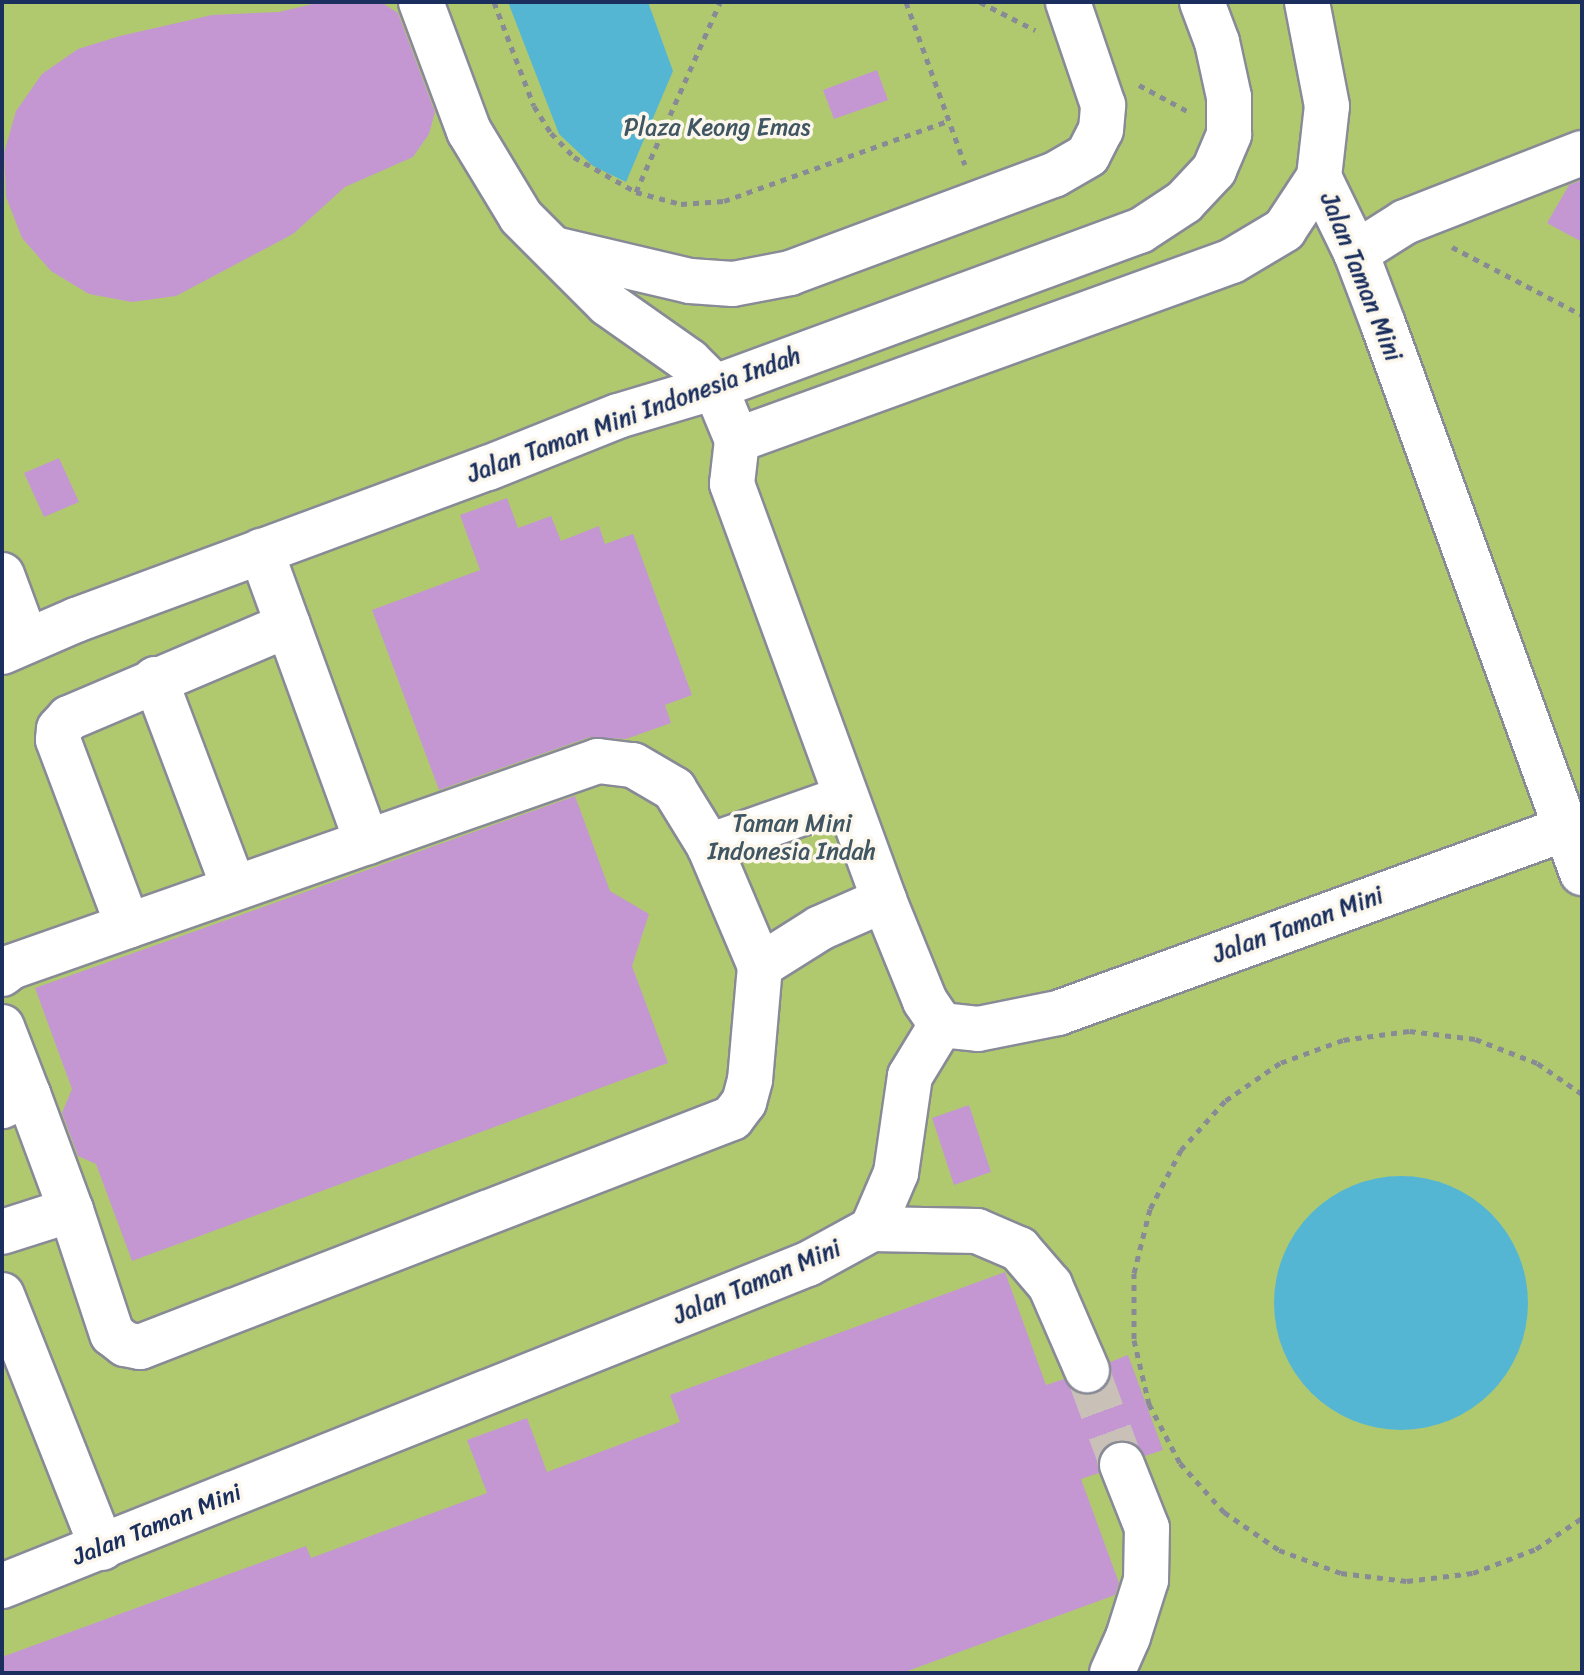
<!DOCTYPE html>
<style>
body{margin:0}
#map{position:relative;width:1584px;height:1675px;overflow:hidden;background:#f4e6cd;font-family:Sriracha,sans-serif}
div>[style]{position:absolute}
.green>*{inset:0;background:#b0c96f}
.water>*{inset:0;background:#55b6d4}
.round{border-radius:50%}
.building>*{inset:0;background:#c497d3}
.minor-tunnel>*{height:44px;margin-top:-22px;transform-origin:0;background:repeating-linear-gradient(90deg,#c9c1b7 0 44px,transparent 0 66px)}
.path>*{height:5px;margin-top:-2.5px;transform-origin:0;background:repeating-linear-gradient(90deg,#888a96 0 6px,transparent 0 12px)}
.roads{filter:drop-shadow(2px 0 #888a96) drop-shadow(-2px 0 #888a96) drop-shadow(0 2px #888a96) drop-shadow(0 -2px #888a96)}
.minor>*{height:44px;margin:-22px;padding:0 22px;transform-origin:22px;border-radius:22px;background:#fff}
span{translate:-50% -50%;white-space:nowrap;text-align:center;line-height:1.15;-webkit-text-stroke:7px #fbf7ec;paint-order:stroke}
.park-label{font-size:24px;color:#405662}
.street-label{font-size:24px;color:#1b2f5e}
.frame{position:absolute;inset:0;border:4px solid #1b2f5e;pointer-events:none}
</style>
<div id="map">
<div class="green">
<div style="clip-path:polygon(2px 2px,1582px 2px,1582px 1673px,2px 1673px)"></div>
</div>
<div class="water">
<div style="clip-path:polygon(508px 2px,648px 2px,673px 71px,626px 182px,593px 166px,559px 134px)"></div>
<div class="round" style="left:1274px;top:1176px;width:254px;height:254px"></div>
</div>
<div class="building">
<div style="clip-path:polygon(321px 2px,381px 2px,398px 13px,435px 112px,429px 134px,413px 157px,345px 187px,293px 234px,176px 296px,132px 302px,89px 294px,51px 271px,22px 238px,6px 197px,4px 153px,16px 111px,42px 74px,78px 49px,120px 36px,212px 15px,279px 12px)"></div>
<div style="clip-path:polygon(877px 70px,888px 100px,834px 119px,823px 90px)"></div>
<div style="clip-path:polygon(1582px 180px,1582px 242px,1547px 223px,1569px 185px)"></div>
<div style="clip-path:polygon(59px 458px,79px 502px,44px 517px,24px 473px)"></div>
<div style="clip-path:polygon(507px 498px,518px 528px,551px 516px,561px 541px,599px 526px,605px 544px,633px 534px,692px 695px,665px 705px,671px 723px,626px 739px,590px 737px,439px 790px,372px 610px,480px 570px,460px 515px)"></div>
<div style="clip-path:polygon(575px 796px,610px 891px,649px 914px,632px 966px,668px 1063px,132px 1261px,96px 1164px,78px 1156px,62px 1113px,72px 1089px,35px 988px)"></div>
<div style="clip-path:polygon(969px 1105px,991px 1172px,954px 1185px,932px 1118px)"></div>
<div style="clip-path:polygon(1005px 1272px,1046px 1385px,1064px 1379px,1073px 1390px,1083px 1395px,1096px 1393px,1107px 1384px,1112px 1374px,1110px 1362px,1128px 1355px,1163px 1450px,1145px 1456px,1137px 1445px,1126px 1440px,1114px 1442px,1102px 1450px,1097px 1461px,1099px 1473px,1081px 1479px,1119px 1583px,1115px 1595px,902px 1673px,2px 1673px,2px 1657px,306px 1546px,311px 1558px,487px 1493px,467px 1440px,527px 1418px,547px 1472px,680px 1422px,670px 1395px)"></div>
</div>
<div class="minor-tunnel">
<div style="left:1087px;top:1370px;width:101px;rotate:69.8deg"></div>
</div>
<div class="path">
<div style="left:494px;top:2px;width:111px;rotate:69deg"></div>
<div style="left:534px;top:106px;width:32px;rotate:58deg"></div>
<div style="left:551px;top:133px;width:33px;rotate:46deg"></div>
<div style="left:574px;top:157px;width:71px;rotate:29.4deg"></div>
<div style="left:636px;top:192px;width:47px;rotate:14.9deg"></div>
<div style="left:681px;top:204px;width:43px;rotate:-4deg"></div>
<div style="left:724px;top:201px;width:238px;rotate:-19.7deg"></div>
<div style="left:906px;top:2px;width:173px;rotate:70.1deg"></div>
<div style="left:980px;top:2px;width:62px;rotate:27deg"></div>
<div style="left:1139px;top:85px;width:55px;rotate:28.4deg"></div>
<div style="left:636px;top:192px;width:208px;rotate:-66.1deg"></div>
<div style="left:1452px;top:247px;width:147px;rotate:27.6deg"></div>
<div style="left:1582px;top:1094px;width:55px;rotate:-145.4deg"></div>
<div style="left:1537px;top:1063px;width:66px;rotate:-158.8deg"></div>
<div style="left:1475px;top:1039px;width:66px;rotate:-173.1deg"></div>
<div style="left:1409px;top:1031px;width:67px;rotate:172.2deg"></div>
<div style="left:1343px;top:1040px;width:67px;rotate:159.9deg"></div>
<div style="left:1280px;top:1063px;width:67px;rotate:145.4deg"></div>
<div style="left:1225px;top:1101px;width:66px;rotate:131.9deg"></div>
<div style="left:1181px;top:1150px;width:67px;rotate:117.7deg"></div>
<div style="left:1150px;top:1209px;width:66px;rotate:104deg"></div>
<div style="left:1134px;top:1273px;width:67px;rotate:90deg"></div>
<div style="left:1134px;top:1340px;width:66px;rotate:76.8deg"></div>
<div style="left:1149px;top:1404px;width:67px;rotate:62.3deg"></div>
<div style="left:1180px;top:1463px;width:66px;rotate:48.1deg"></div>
<div style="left:1224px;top:1512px;width:67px;rotate:34.6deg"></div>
<div style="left:1279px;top:1550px;width:66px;rotate:20.4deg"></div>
<div style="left:1341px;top:1573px;width:66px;rotate:6.9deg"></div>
<div style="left:1407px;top:1581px;width:66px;rotate:-6.9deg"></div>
<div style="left:1473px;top:1573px;width:67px;rotate:-20.9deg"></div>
<div style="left:1536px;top:1549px;width:55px;rotate:-34deg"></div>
</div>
<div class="roads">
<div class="minor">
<div style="left:421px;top:2px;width:138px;rotate:69.6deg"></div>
<div style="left:469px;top:131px;width:100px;rotate:58.8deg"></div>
<div style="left:521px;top:217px;width:123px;rotate:45deg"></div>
<div style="left:608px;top:304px;width:99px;rotate:35.1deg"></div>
<div style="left:689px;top:361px;width:37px;rotate:45deg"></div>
<div style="left:715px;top:387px;width:57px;rotate:67.5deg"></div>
<div style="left:737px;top:440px;width:44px;rotate:96.5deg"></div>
<div style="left:732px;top:484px;width:443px;rotate:69.9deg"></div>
<div style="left:884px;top:900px;width:109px;rotate:67.9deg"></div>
<div style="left:925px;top:1001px;width:29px;rotate:56deg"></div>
<div style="left:1319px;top:177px;width:85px;rotate:64deg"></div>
<div style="left:1356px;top:253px;width:76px;rotate:69.2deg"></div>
<div style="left:1383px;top:324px;width:584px;rotate:70.08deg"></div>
<div style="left:558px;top:250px;width:136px;rotate:13.2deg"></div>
<div style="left:690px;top:281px;width:43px;rotate:4deg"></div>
<div style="left:733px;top:284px;width:58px;rotate:-10.9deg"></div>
<div style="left:790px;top:273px;width:282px;rotate:-20.4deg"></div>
<div style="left:1054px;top:175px;width:39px;rotate:-30deg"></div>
<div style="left:1088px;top:155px;width:28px;rotate:-63deg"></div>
<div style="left:1101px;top:130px;width:25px;rotate:-85deg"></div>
<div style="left:1103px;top:105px;width:109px;rotate:-108.8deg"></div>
<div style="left:1356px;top:253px;width:58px;rotate:-32.3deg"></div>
<div style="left:1405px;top:222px;width:190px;rotate:-21.3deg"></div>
<div style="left:737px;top:440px;width:526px;rotate:-19.88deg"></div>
<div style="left:1232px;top:261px;width:61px;rotate:-30.8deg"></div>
<div style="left:1284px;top:230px;width:64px;rotate:-56.6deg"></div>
<div style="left:1319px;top:177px;width:71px;rotate:-83.6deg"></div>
<div style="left:1327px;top:106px;width:106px;rotate:-100.9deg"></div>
<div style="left:261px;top:551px;width:310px;rotate:70deg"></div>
<div style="left:2px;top:575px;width:69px;rotate:69.7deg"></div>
<div style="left:2px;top:652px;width:81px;rotate:-23.4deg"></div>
<div style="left:76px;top:620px;width:439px;rotate:-20.3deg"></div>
<div style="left:488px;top:468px;width:140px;rotate:-21.8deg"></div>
<div style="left:618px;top:416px;width:101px;rotate:-16.6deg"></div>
<div style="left:715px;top:387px;width:453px;rotate:-20.2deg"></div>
<div style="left:1140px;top:231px;width:53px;rotate:-33.4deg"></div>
<div style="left:1184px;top:202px;width:44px;rotate:-46.8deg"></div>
<div style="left:1214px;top:170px;width:39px;rotate:-67deg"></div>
<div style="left:1229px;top:134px;width:37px;rotate:-90deg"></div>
<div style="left:1229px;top:97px;width:56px;rotate:-102.3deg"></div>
<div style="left:1217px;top:42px;width:43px;rotate:-110.6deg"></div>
<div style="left:155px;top:679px;width:223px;rotate:69.3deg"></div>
<div style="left:709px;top:846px;width:144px;rotate:-19.4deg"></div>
<div style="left:128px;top:926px;width:199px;rotate:-110.6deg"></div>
<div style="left:58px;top:740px;width:11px;rotate:-85deg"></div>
<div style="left:59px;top:729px;width:15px;rotate:-48deg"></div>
<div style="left:69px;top:718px;width:238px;rotate:-23deg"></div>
<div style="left:760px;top:966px;width:71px;rotate:-32.3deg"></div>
<div style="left:820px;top:928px;width:70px;rotate:-23.6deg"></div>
<div style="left:2px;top:974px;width:11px;rotate:-38deg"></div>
<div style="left:11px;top:967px;width:622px;rotate:-19.34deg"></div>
<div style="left:598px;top:761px;width:35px;rotate:7deg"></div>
<div style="left:633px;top:765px;width:48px;rotate:30.3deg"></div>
<div style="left:674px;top:789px;width:67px;rotate:58.4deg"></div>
<div style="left:709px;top:846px;width:130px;rotate:67deg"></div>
<div style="left:760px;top:966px;width:114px;rotate:95deg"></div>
<div style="left:750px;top:1080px;width:23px;rotate:105deg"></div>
<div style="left:744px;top:1102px;width:20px;rotate:127deg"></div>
<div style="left:732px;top:1118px;width:635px;rotate:158.85deg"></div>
<div style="left:140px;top:1347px;width:15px;rotate:-169deg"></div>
<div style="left:125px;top:1344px;width:16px;rotate:-142deg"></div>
<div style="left:112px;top:1334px;width:131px;rotate:-108.3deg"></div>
<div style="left:71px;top:1210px;width:72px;rotate:162.3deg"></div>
<div style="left:941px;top:1025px;width:37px;rotate:6deg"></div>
<div style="left:978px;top:1029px;width:82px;rotate:-11.3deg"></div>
<div style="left:1058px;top:1013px;width:542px;rotate:-19.97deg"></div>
<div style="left:2px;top:1027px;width:72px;rotate:68.8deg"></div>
<div style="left:28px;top:1094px;width:29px;rotate:155deg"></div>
<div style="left:28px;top:1094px;width:124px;rotate:69.7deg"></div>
<div style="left:872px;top:1229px;width:105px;rotate:1.1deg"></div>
<div style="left:977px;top:1231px;width:46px;rotate:23.2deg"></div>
<div style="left:1019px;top:1249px;width:48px;rotate:49.3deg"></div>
<div style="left:1050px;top:1285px;width:93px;rotate:66.5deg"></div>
<div style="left:2px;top:1295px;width:272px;rotate:68.4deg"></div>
<div style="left:2px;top:1586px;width:868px;rotate:-21.78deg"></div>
<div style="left:808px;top:1264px;width:73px;rotate:-28.7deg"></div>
<div style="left:872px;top:1229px;width:61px;rotate:-66.8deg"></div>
<div style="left:896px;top:1173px;width:98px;rotate:-81.8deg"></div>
<div style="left:910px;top:1076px;width:60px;rotate:-58.7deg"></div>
<div style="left:1112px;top:1673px;width:39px;rotate:-66deg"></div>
<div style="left:1128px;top:1637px;width:60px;rotate:-72.5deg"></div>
<div style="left:1146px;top:1580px;width:52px;rotate:-88.9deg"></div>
<div style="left:1147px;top:1528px;width:68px;rotate:-111.6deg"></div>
</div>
</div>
<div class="park-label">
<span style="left:717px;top:128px">Plaza Keong Emas</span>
<span style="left:792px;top:838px">Taman Mini<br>Indonesia Indah</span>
</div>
<div class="street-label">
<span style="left:1361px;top:277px;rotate:68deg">Jalan Taman Mini</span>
<span style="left:634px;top:415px;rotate:-20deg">Jalan Taman Mini Indonesia Indah</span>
<span style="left:1298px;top:925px;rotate:-20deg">Jalan Taman Mini</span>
<span style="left:757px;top:1282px;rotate:-23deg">Jalan Taman Mini</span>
<span style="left:157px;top:1525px;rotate:-22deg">Jalan Taman Mini</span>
</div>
<div class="frame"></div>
</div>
